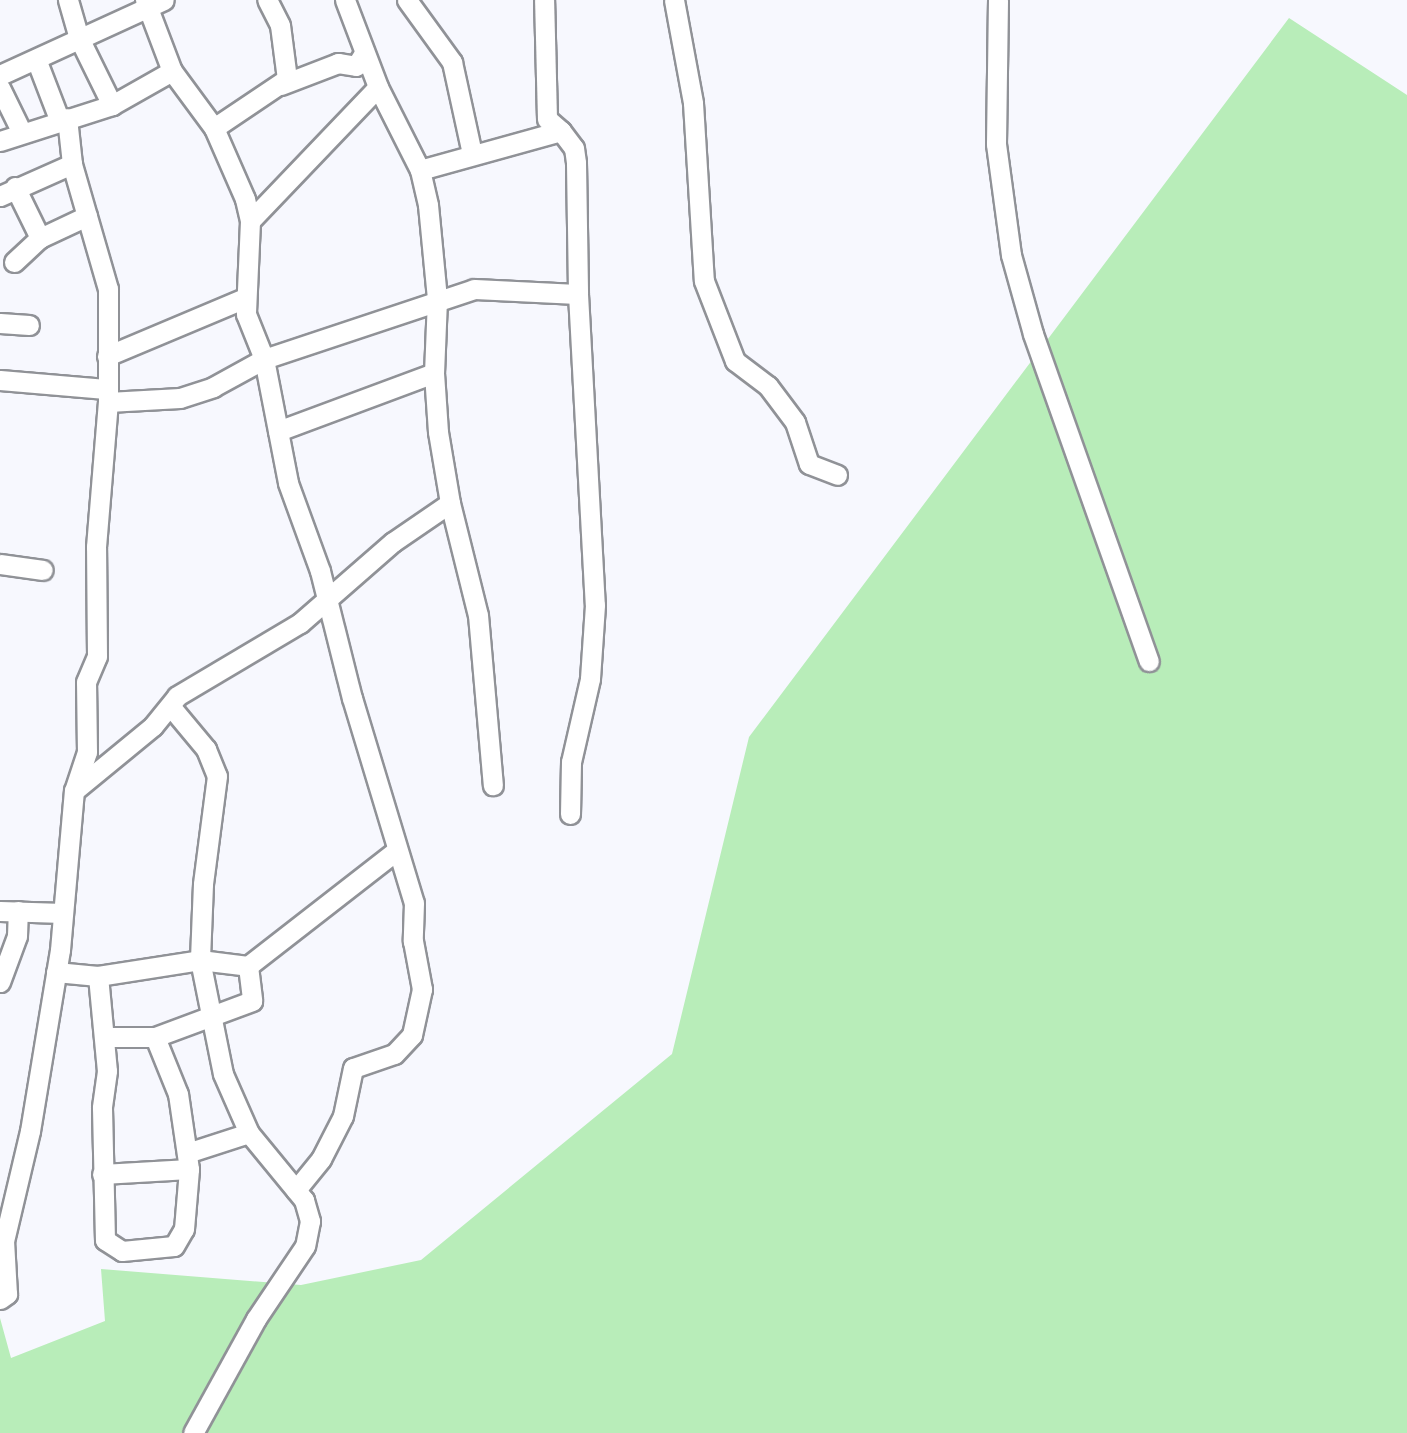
<!DOCTYPE html>
<style>
body{margin:0}
#map{position:relative;width:1407px;height:1433px;overflow:hidden;background:#f7f8fe;font-family:Figtree,sans-serif}
div>[style]{position:absolute}
.green>*{inset:0;background:#b8edb9}
.roads{filter:drop-shadow(2px 0 #909297) drop-shadow(-2px 0 #909297) drop-shadow(0 2px #909297) drop-shadow(0 -2px #909297)}
.minor>*{height:19px;margin:-9.5px;padding:0 9.5px;transform-origin:9.5px;border-radius:9.5px;background:#fff}
span{translate:-50% -50%;white-space:nowrap;text-align:center;line-height:1.15;-webkit-text-stroke:7px #fff;paint-order:stroke}
</style>
<div id="map">
<div class="green">
<div style="clip-path:polygon(1289px 18px,1407px 95px,1407px 1433px,0 1433px,0 1318px,11px 1358px,105px 1321px,101px 1269px,301px 1285px,421px 1260px,672px 1054px,749px 737px)"></div>
</div>
<div class="roads">
<div class="minor">
<div style="left:68px;top:0;width:40px;rotate:74deg"></div>
<div style="left:79px;top:38px;width:75px;rotate:63.8deg"></div>
<div style="left:145px;top:0;width:76px;rotate:69.2deg"></div>
<div style="left:172px;top:71px;width:71px;rotate:53.6deg"></div>
<div style="left:214px;top:128px;width:77px;rotate:66.4deg"></div>
<div style="left:245px;top:199px;width:23px;rotate:77deg"></div>
<div style="left:250px;top:221px;width:93px;rotate:92.5deg"></div>
<div style="left:246px;top:314px;width:48px;rotate:68.2deg"></div>
<div style="left:264px;top:359px;width:126px;rotate:79deg"></div>
<div style="left:288px;top:483px;width:94px;rotate:70deg"></div>
<div style="left:320px;top:571px;width:131px;rotate:75.9deg"></div>
<div style="left:352px;top:698px;width:214px;rotate:73.2deg"></div>
<div style="left:414px;top:903px;width:38px;rotate:92deg"></div>
<div style="left:413px;top:941px;width:49px;rotate:79.4deg"></div>
<div style="left:422px;top:989px;width:47px;rotate:102.3deg"></div>
<div style="left:412px;top:1035px;width:26px;rotate:133deg"></div>
<div style="left:394px;top:1054px;width:43px;rotate:161.1deg"></div>
<div style="left:353px;top:1068px;width:49px;rotate:101.8deg"></div>
<div style="left:343px;top:1116px;width:48px;rotate:117.1deg"></div>
<div style="left:321px;top:1159px;width:40px;rotate:129deg"></div>
<div style="left:345px;top:0;width:93px;rotate:69.2deg"></div>
<div style="left:378px;top:87px;width:93px;rotate:63.2deg"></div>
<div style="left:420px;top:170px;width:36px;rotate:77deg"></div>
<div style="left:428px;top:205px;width:94px;rotate:84.5deg"></div>
<div style="left:437px;top:299px;width:74px;rotate:92.3deg"></div>
<div style="left:434px;top:373px;width:59px;rotate:86.1deg"></div>
<div style="left:438px;top:432px;width:72px;rotate:80.4deg"></div>
<div style="left:450px;top:503px;width:115px;rotate:76deg"></div>
<div style="left:478px;top:615px;width:171px;rotate:85deg"></div>
<div style="left:407px;top:0;width:77px;rotate:54deg"></div>
<div style="left:452px;top:62px;width:94px;rotate:77.7deg"></div>
<div style="left:674px;top:0;width:105px;rotate:79.5deg"></div>
<div style="left:693px;top:103px;width:178px;rotate:86.5deg"></div>
<div style="left:704px;top:281px;width:86px;rotate:68.8deg"></div>
<div style="left:735px;top:361px;width:41px;rotate:37.1deg"></div>
<div style="left:768px;top:386px;width:45px;rotate:53.1deg"></div>
<div style="left:795px;top:422px;width:44px;rotate:71.6deg"></div>
<div style="left:809px;top:464px;width:30px;rotate:21deg"></div>
<div style="left:998px;top:0;width:144px;rotate:90.8deg"></div>
<div style="left:996px;top:144px;width:112px;rotate:82.3deg"></div>
<div style="left:1011px;top:255px;width:82px;rotate:74.4deg"></div>
<div style="left:1033px;top:334px;width:347px;rotate:70.5deg"></div>
<div style="left:36px;top:59px;width:64px;rotate:69deg"></div>
<div style="left:0;top:75px;width:180px;rotate:-24.6deg"></div>
<div style="left:281px;top:85px;width:61px;rotate:-21.1deg"></div>
<div style="left:338px;top:63px;width:18px;rotate:9deg"></div>
<div style="left:356px;top:66px;width:15px;rotate:-58deg"></div>
<div style="left:0;top:88px;width:50px;rotate:63.9deg"></div>
<div style="left:214px;top:128px;width:88px;rotate:-33.9deg"></div>
<div style="left:287px;top:79px;width:54px;rotate:-97.4deg"></div>
<div style="left:280px;top:25px;width:28px;rotate:-117deg"></div>
<div style="left:561px;top:131px;width:21px;rotate:53deg"></div>
<div style="left:574px;top:148px;width:15px;rotate:82deg"></div>
<div style="left:576px;top:163px;width:131px;rotate:89.1deg"></div>
<div style="left:578px;top:294px;width:311px;rotate:86.9deg"></div>
<div style="left:595px;top:605px;width:74px;rotate:93.9deg"></div>
<div style="left:590px;top:679px;width:85px;rotate:102.9deg"></div>
<div style="left:571px;top:762px;width:52px;rotate:91.1deg"></div>
<div style="left:0;top:141px;width:118px;rotate:-17.8deg"></div>
<div style="left:112px;top:105px;width:69px;rotate:-29.5deg"></div>
<div style="left:420px;top:170px;width:146px;rotate:-15.5deg"></div>
<div style="left:561px;top:131px;width:18px;rotate:-139deg"></div>
<div style="left:547px;top:119px;width:119px;rotate:-91.4deg"></div>
<div style="left:15px;top:187px;width:57px;rotate:63.9deg"></div>
<div style="left:0;top:196px;width:79px;rotate:-24deg"></div>
<div style="left:250px;top:221px;width:185px;rotate:-46.3deg"></div>
<div style="left:14px;top:262px;width:35px;rotate:-43deg"></div>
<div style="left:40px;top:238px;width:52px;rotate:-25.1deg"></div>
<div style="left:0;top:323px;width:29px;rotate:4deg"></div>
<div style="left:107px;top:356px;width:150px;rotate:-22.8deg"></div>
<div style="left:0;top:380px;width:106px;rotate:4.9deg"></div>
<div style="left:108px;top:402px;width:72px;rotate:-3.2deg"></div>
<div style="left:180px;top:398px;width:35px;rotate:-18deg"></div>
<div style="left:213px;top:387px;width:58px;rotate:-28.8deg"></div>
<div style="left:264px;top:359px;width:221px;rotate:-18.4deg"></div>
<div style="left:474px;top:289px;width:104px;rotate:2.8deg"></div>
<div style="left:278px;top:431px;width:166px;rotate:-20.4deg"></div>
<div style="left:0;top:564px;width:43px;rotate:7.9deg"></div>
<div style="left:171px;top:707px;width:55px;rotate:50.2deg"></div>
<div style="left:206px;top:749px;width:29px;rotate:68deg"></div>
<div style="left:217px;top:776px;width:109px;rotate:97.4deg"></div>
<div style="left:203px;top:884px;width:76px;rotate:92.3deg"></div>
<div style="left:200px;top:960px;width:116px;rotate:78.6deg"></div>
<div style="left:223px;top:1074px;width:64px;rotate:66.2deg"></div>
<div style="left:249px;top:1133px;width:87px;rotate:50.6deg"></div>
<div style="left:304px;top:1200px;width:22px;rotate:74deg"></div>
<div style="left:310px;top:1221px;width:25px;rotate:101deg"></div>
<div style="left:305px;top:1246px;width:88px;rotate:123.9deg"></div>
<div style="left:256px;top:1319px;width:130px;rotate:118.9deg"></div>
<div style="left:74px;top:791px;width:102px;rotate:-39.4deg"></div>
<div style="left:153px;top:726px;width:38px;rotate:-51deg"></div>
<div style="left:177px;top:696px;width:143px;rotate:-30.7deg"></div>
<div style="left:300px;top:623px;width:123px;rotate:-41.1deg"></div>
<div style="left:393px;top:542px;width:69px;rotate:-34.4deg"></div>
<div style="left:0;top:911px;width:63px;rotate:1.8deg"></div>
<div style="left:248px;top:966px;width:189px;rotate:-37.9deg"></div>
<div style="left:56px;top:972px;width:42px;rotate:5.4deg"></div>
<div style="left:98px;top:976px;width:103px;rotate:-8.9deg"></div>
<div style="left:200px;top:960px;width:48px;rotate:7.1deg"></div>
<div style="left:248px;top:966px;width:35px;rotate:83deg"></div>
<div style="left:252px;top:1001px;width:103px;rotate:159.6deg"></div>
<div style="left:98px;top:976px;width:95px;rotate:84.6deg"></div>
<div style="left:107px;top:1071px;width:37px;rotate:98deg"></div>
<div style="left:102px;top:1108px;width:132px;rotate:88.7deg"></div>
<div style="left:105px;top:1240px;width:20px;rotate:33deg"></div>
<div style="left:122px;top:1251px;width:52px;rotate:-5.5deg"></div>
<div style="left:174px;top:1246px;width:20px;rotate:-60deg"></div>
<div style="left:184px;top:1229px;width:60px;rotate:-85.2deg"></div>
<div style="left:189px;top:1169px;width:76px;rotate:-98.3deg"></div>
<div style="left:178px;top:1094px;width:61px;rotate:-112deg"></div>
<div style="left:155px;top:1037px;width:49px;rotate:180deg"></div>
<div style="left:0;top:982px;width:49px;rotate:-69.7deg"></div>
<div style="left:17px;top:936px;width:25px;rotate:-88deg"></div>
<div style="left:187px;top:1153px;width:65px;rotate:-17.9deg"></div>
<div style="left:102px;top:1174px;width:87px;rotate:-3.3deg"></div>
<div style="left:0;top:1299px;width:9px;rotate:-36deg"></div>
<div style="left:7px;top:1294px;width:53px;rotate:-93.2deg"></div>
<div style="left:4px;top:1241px;width:113px;rotate:-76.7deg"></div>
<div style="left:30px;top:1131px;width:183px;rotate:-80.6deg"></div>
<div style="left:60px;top:950px;width:160px;rotate:-85deg"></div>
<div style="left:74px;top:791px;width:41px;rotate:-71.6deg"></div>
<div style="left:87px;top:752px;width:70px;rotate:-90.8deg"></div>
<div style="left:86px;top:682px;width:28px;rotate:-67deg"></div>
<div style="left:97px;top:656px;width:109px;rotate:-90.5deg"></div>
<div style="left:96px;top:547px;width:145px;rotate:-85.3deg"></div>
<div style="left:108px;top:402px;width:113px;rotate:-90deg"></div>
<div style="left:108px;top:289px;width:130px;rotate:-106.1deg"></div>
<div style="left:72px;top:164px;width:46px;rotate:-96.2deg"></div>
</div>
</div>
</div>
